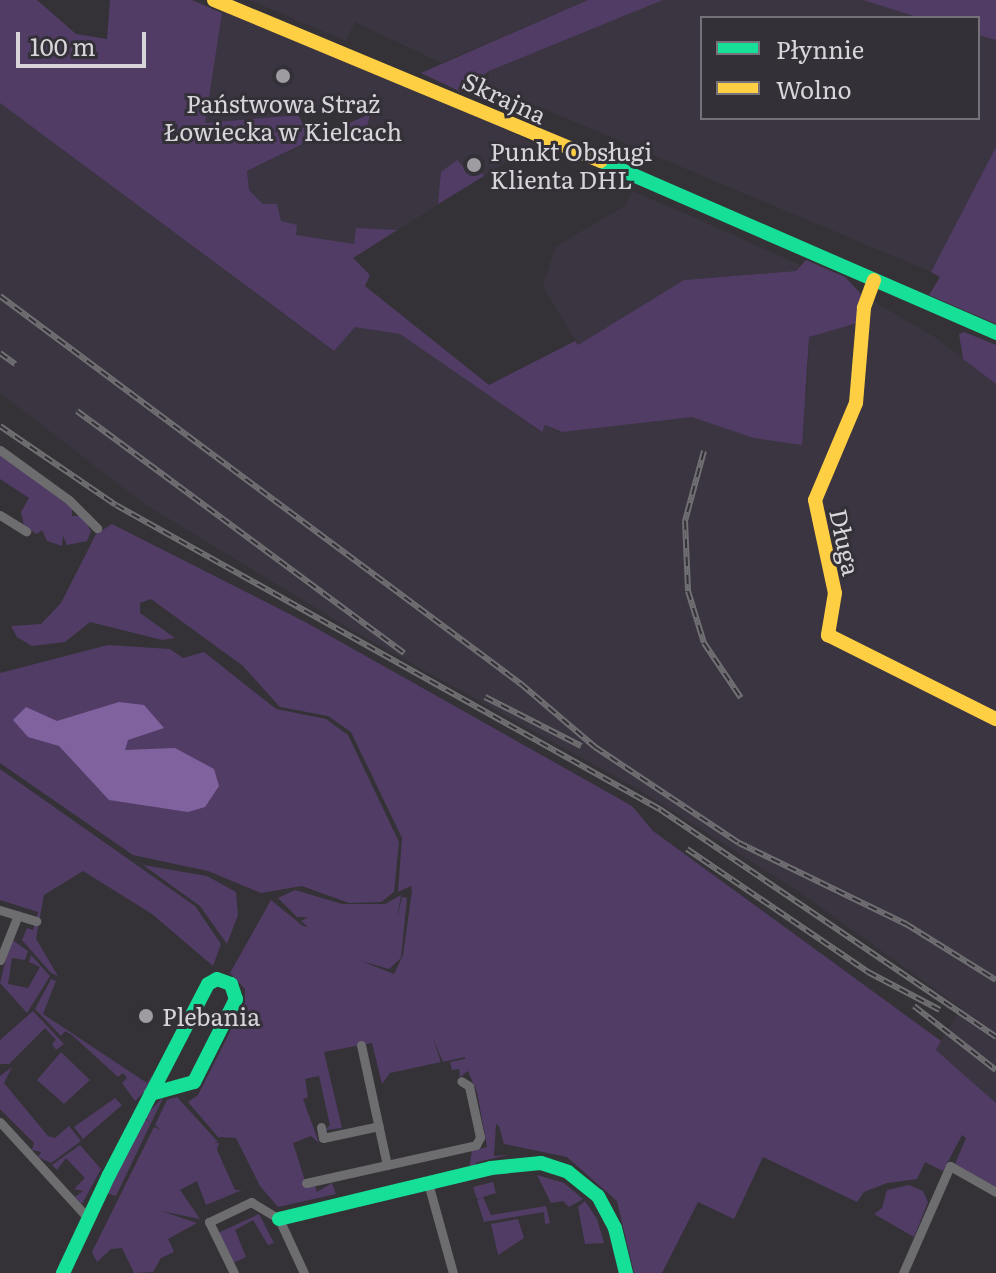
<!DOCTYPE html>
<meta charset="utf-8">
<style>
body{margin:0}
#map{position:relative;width:996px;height:1273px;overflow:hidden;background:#343236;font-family:Literata,serif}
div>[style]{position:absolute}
.built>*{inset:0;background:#3b3541}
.green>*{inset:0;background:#513c66}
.water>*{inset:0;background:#80629f}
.street>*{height:9px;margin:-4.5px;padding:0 4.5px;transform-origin:4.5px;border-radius:4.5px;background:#6d6c6e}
.fast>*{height:14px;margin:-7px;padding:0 7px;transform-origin:7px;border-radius:7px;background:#16e098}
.slow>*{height:14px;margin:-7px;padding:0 7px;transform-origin:7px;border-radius:7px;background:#ffcf43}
.rail>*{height:6px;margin-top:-3px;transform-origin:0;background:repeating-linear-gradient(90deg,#343038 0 9px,#706f72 0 18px);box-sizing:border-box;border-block:2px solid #706f72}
.dots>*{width:22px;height:22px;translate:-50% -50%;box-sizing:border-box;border:4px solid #343038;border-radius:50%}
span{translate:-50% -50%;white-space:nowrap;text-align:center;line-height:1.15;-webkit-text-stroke:6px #343038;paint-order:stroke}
.street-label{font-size:24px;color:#d7d5da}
.poi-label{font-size:24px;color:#d7d5da}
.left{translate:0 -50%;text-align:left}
.legend{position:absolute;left:700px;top:16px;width:280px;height:104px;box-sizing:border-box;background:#343038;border:2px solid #757279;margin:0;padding:10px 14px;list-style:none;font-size:24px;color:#d7d5da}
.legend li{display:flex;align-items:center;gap:16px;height:40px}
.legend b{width:40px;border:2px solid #757279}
.scale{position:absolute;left:16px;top:32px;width:130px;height:36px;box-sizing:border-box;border:4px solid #d7d5da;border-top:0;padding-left:10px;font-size:24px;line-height:28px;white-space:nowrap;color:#d7d5da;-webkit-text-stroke:6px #343038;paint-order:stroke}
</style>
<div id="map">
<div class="built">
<div style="clip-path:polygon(249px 0,588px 0,441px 63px,355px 22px,346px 41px)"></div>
<div style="clip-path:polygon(663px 0,863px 0,920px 18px,702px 18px,702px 118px,978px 118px,978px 35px,996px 40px,996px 147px,931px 272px,487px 85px,489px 71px)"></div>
<div style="clip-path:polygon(223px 4px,462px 102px,534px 145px,353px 258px,304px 243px,249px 190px,247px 171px,370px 114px,369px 100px,297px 115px,204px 123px)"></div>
<div style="clip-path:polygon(0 103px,333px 351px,355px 326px,400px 334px,541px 432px,545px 425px,558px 432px,691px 417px,807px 394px,809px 336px,857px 323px,861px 294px,938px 339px,996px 384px,996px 1103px,936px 1050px,961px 1008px,802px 894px,643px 792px,350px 629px,143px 503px,0 393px)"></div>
<div style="clip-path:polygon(632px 191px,684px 213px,800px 265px,796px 271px,684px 280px,578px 345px,543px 286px,555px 247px,626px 205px)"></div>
</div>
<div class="green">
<div style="clip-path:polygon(0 0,37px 0,76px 34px,107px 39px,110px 0,192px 0,222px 13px,205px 123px,298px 115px,312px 139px,370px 114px,363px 145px,359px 138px,344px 137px,343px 144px,307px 142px,247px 171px,249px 190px,263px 204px,277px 204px,281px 221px,297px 225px,296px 235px,354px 244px,356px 228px,397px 230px,353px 258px,370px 275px,365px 286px,489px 385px,575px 341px,578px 345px,684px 280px,796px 271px,806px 260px,845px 277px,861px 294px,857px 323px,809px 337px,802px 445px,754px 438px,692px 417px,562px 432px,545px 425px,542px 432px,400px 334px,355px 327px,334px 351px,0 103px)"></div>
<div style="clip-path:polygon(588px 0,663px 0,489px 71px,461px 92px,421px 73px)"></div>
<div style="clip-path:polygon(863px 0,996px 0,996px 40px,978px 35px,978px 18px,920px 18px)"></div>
<div style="clip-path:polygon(996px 147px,996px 324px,929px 295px,940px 277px,931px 272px)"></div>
<div style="clip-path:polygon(457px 160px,471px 175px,480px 170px,484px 176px,438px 204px,441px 172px)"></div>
<div style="clip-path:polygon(964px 332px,996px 345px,996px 384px,963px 359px,959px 334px)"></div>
<div style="clip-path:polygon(0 455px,72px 508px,72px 516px,82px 516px,91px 531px,87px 541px,67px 545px,63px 536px,62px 546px,47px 541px,42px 530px,37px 534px,24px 526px,21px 512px,29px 498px,0 479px)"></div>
<div style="clip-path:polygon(112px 524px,307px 623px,632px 806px,653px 831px,941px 1041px,936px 1050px,996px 1103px,996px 1187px,955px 1164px,966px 1138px,962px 1135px,943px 1171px,925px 1162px,917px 1179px,887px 1183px,864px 1192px,857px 1202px,763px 1157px,734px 1219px,698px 1202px,662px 1273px,634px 1273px,617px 1201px,567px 1157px,504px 1144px,499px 1126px,496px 1124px,494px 1156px,508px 1155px,477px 1162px,469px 1170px,472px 1151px,487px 1147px,477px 1092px,468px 1071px,460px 1077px,459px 1069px,452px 1070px,450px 1062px,465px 1059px,465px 1057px,443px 1062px,433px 1038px,441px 1062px,390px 1073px,382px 1084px,372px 1043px,324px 1052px,342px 1128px,325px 1130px,330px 1125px,319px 1076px,305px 1079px,308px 1097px,303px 1099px,319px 1143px,311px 1136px,293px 1143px,307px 1187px,315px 1186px,317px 1192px,332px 1183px,336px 1194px,278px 1207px,260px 1186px,236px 1138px,218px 1137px,188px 1102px,198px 1095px,245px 1002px,245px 989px,230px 973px,271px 900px,303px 926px,308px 927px,301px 921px,308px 917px,297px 917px,278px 898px,295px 890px,342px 904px,385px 904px,401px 895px,397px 919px,402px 897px,407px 898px,401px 958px,389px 969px,361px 961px,394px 974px,403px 955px,412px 891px,411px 886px,398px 892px,402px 838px,351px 732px,328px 716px,280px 707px,243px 666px,151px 599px,140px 603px,140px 613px,175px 638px,162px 640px,90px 622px,65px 642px,32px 646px,17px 637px,11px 626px,41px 624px,61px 603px,96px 534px)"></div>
<div style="clip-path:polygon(108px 645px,170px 649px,183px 658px,204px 652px,276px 709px,326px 719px,348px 735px,399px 842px,394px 892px,381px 902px,349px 903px,302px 886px,261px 893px,208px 871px,133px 855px,0 763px,0 673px)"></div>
<div style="clip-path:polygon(0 769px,195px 906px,221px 944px,213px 966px,152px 914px,83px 871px,44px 895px,36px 939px,58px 976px,51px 973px,22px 940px,27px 928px,33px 930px,38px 912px,0 900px)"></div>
<div style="clip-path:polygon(143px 865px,207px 876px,236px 892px,238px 915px,227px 944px,200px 906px)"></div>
<div style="clip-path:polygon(11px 939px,28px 951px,25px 960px,12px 958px,8px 984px,28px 988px,40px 967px,29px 962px,31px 955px,50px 976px,27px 1013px,0 983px)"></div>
<div style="clip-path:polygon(51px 979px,56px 981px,43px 1014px,147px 1083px,153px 1073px,145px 1091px,135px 1101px,122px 1083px,127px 1078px,123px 1073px,118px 1077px,72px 1035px,65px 1031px,61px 1036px,35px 1009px)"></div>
<div style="clip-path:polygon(33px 1011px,64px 1044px,56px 1050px,52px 1044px,56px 1040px,45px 1028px,9px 1064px,0 1064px,0 1040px)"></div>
<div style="clip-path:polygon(61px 1052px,90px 1080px,64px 1104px,37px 1080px)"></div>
<div style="clip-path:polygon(12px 1067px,4px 1083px,48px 1136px,55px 1138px,69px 1126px,81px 1141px,51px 1163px,38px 1157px,41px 1152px,32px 1150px,34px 1143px,0 1109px,0 1076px)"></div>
<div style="clip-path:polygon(164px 1096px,116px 1196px,106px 1193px,143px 1118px,150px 1122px,144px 1117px)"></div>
<div style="clip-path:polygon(177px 1097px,218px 1142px,213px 1143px,219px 1143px,217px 1150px,235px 1190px,242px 1190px,206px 1205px,197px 1181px,180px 1190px,200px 1219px,161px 1211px,197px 1223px,168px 1239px,174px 1252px,161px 1258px,153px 1272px,134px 1273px,122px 1248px,111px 1249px,97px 1262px,92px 1252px,154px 1127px,161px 1130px,155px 1125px,167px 1100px)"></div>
<div style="clip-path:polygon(115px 1098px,122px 1105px,83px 1139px,74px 1127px)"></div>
<div style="clip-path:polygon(80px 1145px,101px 1169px,82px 1204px,75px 1197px,83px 1191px,74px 1189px,85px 1178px,66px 1158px,57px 1170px,52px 1165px)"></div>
<div style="clip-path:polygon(537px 1175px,564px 1183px,583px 1199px,569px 1207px,563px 1201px,551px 1203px)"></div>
<div style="clip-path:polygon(493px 1182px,496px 1193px,483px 1197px,491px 1215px,546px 1206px,550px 1223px,545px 1224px,544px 1212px,484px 1222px,477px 1200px,483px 1198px,477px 1199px,473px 1187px)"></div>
<div style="clip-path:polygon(909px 1185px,923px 1191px,928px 1202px,914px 1237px,874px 1214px,882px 1208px,887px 1190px)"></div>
<div style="clip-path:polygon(585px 1201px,597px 1219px,604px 1243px,585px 1244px,578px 1207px)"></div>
<div style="clip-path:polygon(259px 1214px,274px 1243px,268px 1245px,253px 1220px,235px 1230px,246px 1257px,233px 1263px,218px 1233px)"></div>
<div style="clip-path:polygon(518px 1219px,524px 1238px,498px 1255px,491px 1224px)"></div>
</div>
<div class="water">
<div style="clip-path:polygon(119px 702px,144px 705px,164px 728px,128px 740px,125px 750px,175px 748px,214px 769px,219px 786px,205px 807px,188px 812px,109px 800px,59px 746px,28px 737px,13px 720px,26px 707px,57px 721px)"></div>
</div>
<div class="street">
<div style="left:0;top:450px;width:85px;rotate:35.9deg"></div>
<div style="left:69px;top:500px;width:40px;rotate:45deg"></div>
<div style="left:0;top:515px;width:31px;rotate:32deg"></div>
<div style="left:0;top:910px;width:38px;rotate:17deg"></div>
<div style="left:0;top:960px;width:48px;rotate:-68.2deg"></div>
<div style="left:361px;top:1045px;width:123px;rotate:77.8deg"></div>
<div style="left:0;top:1122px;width:130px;rotate:47.5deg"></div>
<div style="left:321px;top:1127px;width:11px;rotate:80deg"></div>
<div style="left:323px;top:1138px;width:57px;rotate:-12.1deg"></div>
<div style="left:306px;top:1183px;width:174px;rotate:-12.6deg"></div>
<div style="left:476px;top:1145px;width:9px;rotate:-63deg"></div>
<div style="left:480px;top:1137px;width:52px;rotate:-102.2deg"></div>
<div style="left:469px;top:1086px;width:9px;rotate:-148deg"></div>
<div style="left:428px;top:1183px;width:93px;rotate:74.5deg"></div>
<div style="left:234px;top:1273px;width:57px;rotate:-116.1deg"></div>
<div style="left:209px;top:1222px;width:47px;rotate:-25.5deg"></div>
<div style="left:251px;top:1202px;width:33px;rotate:31deg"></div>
<div style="left:279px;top:1219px;width:60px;rotate:65.2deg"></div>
<div style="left:903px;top:1273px;width:117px;rotate:-66.3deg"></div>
<div style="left:950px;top:1166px;width:53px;rotate:29.5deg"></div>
</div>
<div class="fast">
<div style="left:601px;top:161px;width:431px;rotate:23.5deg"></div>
<div style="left:279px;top:1219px;width:218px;rotate:-13.5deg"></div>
<div style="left:491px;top:1168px;width:50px;rotate:-5.7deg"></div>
<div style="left:541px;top:1163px;width:28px;rotate:18deg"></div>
<div style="left:568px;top:1172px;width:38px;rotate:39deg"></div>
<div style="left:598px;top:1196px;width:36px;rotate:62deg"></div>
<div style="left:615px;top:1228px;width:46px;rotate:76.3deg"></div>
<div style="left:63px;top:1273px;width:108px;rotate:-64.9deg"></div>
<div style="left:109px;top:1175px;width:215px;rotate:-62.6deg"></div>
<div style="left:208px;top:984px;width:10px;rotate:-29deg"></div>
<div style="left:217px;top:979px;width:15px;rotate:20deg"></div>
<div style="left:231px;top:984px;width:16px;rotate:72deg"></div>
<div style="left:236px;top:999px;width:93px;rotate:116.8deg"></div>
<div style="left:194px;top:1082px;width:45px;rotate:164.4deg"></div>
</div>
<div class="slow">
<div style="left:214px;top:0;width:419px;rotate:22.6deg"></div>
<div style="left:874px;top:280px;width:30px;rotate:110deg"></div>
<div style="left:864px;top:308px;width:95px;rotate:94.8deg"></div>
<div style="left:856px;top:403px;width:105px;rotate:112.9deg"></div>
<div style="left:815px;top:500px;width:95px;rotate:77.9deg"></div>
<div style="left:835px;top:593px;width:43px;rotate:99.5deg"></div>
<div style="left:828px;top:635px;width:188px;rotate:26.6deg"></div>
</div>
<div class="rail">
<div style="left:0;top:296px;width:650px;rotate:36.68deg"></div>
<div style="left:521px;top:684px;width:97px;rotate:40.4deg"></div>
<div style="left:595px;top:747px;width:173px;rotate:33.7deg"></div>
<div style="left:739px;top:843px;width:186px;rotate:25.9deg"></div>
<div style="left:906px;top:924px;width:106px;rotate:31.9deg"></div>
<div style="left:0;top:353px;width:19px;rotate:36deg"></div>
<div style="left:77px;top:411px;width:407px;rotate:36.5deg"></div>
<div style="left:0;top:426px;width:140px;rotate:34.3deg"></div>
<div style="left:116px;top:505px;width:625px;rotate:29.23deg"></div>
<div style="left:661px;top:810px;width:405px;rotate:34.1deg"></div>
<div style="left:704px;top:451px;width:73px;rotate:105.2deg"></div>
<div style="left:685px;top:521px;width:70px;rotate:87.5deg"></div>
<div style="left:688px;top:591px;width:54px;rotate:72.9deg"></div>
<div style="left:704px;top:643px;width:66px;rotate:56.1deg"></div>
<div style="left:485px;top:697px;width:108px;rotate:27deg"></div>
<div style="left:687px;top:849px;width:219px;rotate:34.2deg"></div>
<div style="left:868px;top:972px;width:81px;rotate:27.8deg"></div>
<div style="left:914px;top:1006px;width:104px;rotate:38deg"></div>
</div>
<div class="dots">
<div style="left:283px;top:76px;background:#9e9ca1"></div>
<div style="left:474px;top:165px;background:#9e9ca1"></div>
<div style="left:146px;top:1016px;background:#9e9ca1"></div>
</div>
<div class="street-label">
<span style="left:505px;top:97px;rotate:25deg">Skrajna</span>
<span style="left:846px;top:542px;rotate:78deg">Długa</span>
</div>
<div class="poi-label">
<span style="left:283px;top:117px">Państwowa Straż<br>Łowiecka w Kielcach</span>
<span class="left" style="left:490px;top:165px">Punkt Obsługi<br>Klienta DHL</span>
<span class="left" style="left:162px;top:1016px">Plebania</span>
</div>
<ul class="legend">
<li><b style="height:10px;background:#16e098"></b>Płynnie</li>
<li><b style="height:10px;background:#ffcf43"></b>Wolno</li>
</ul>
<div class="scale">100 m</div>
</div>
